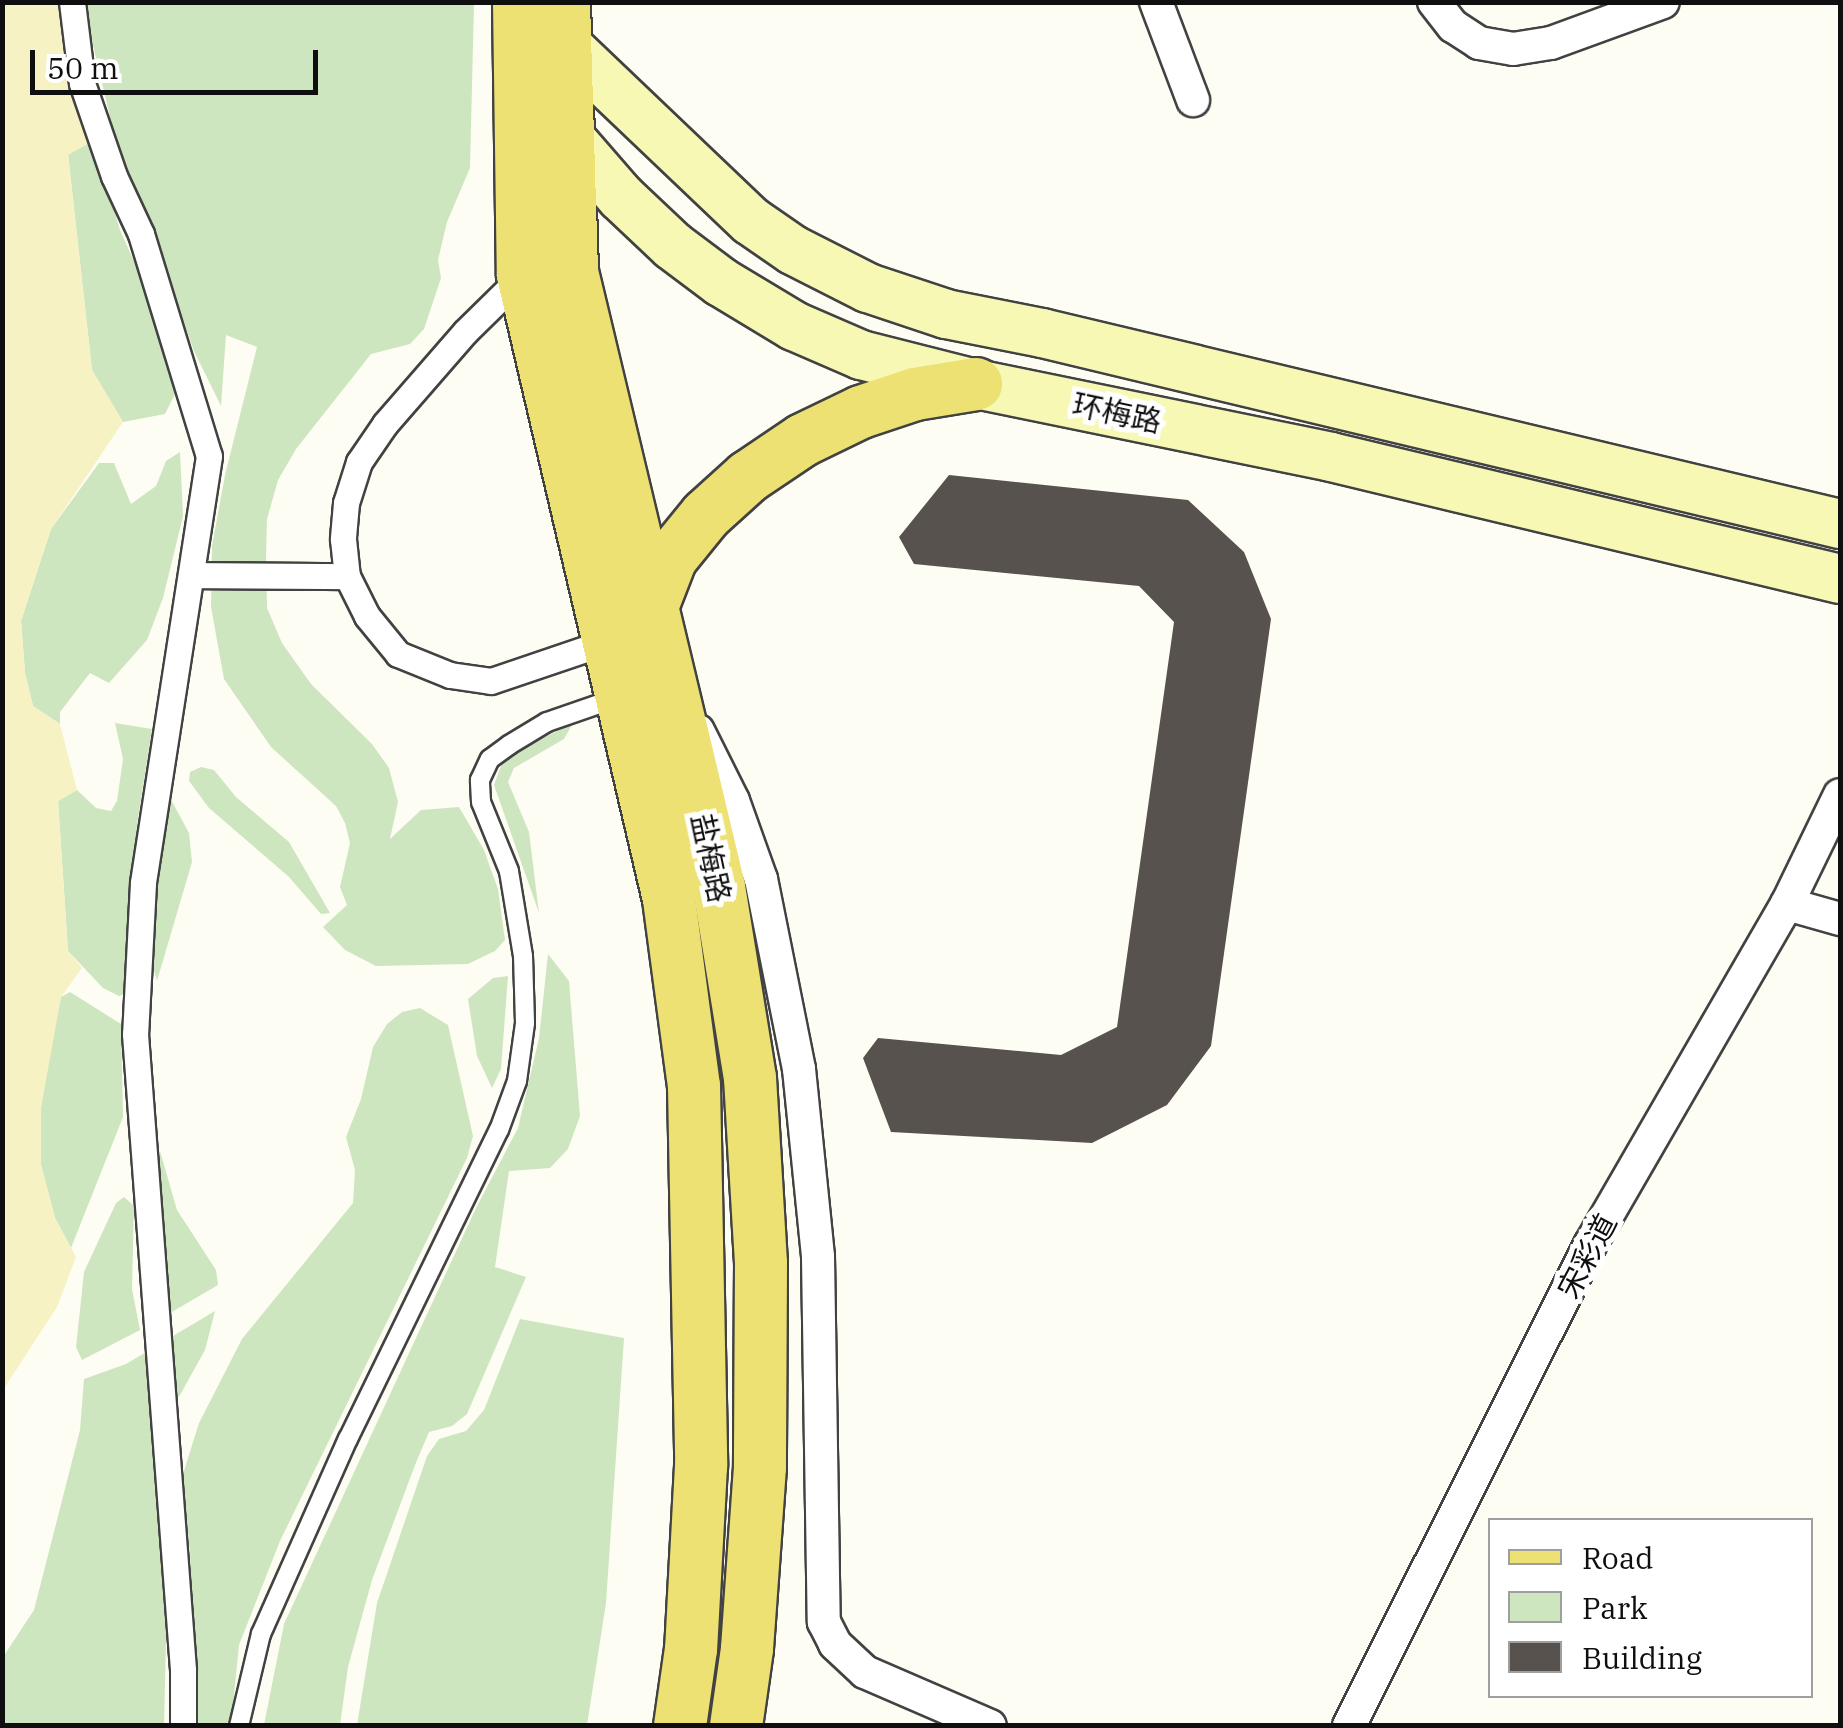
<!DOCTYPE html>
<meta charset="utf-8">
<style>
body{margin:0}
#map{position:relative;width:1843px;height:1728px;overflow:hidden;background:#fefdf3;font-family:"IBM Plex Serif","Noto Sans SC",serif}
div>[style]{position:absolute}
.green>*{inset:0;background:#cde6bf}
.sand>*{inset:0;background:#f6f2c3}
.building>*{inset:0;background:#57524d}
.roads{filter:drop-shadow(2px 0 #424242) drop-shadow(-2px 0 #424242) drop-shadow(0 2px #424242) drop-shadow(0 -2px #424242)}
.service>*{height:18px;margin:-9px;padding:0 9px;transform-origin:9px;border-radius:9px;background:#fff}
.pedestrian>*{height:25px;margin:-12.5px;padding:0 12.5px;transform-origin:12.5px;border-radius:12.5px;background:#fff}
.minor>*{height:32px;margin:-16px;padding:0 16px;transform-origin:16px;border-radius:16px;background:#fff}
.secondary>*{height:48px;margin:-24px;padding:0 24px;transform-origin:24px;border-radius:24px;background:#f6f8b4}
.primary>*{height:52px;margin:-26px;padding:0 26px;transform-origin:26px;border-radius:26px;background:#ede174}
span{translate:-50% -50%;white-space:nowrap;text-align:center;line-height:1.15;-webkit-text-stroke:10px #fff;paint-order:stroke}
.street-label{font-size:30px;color:#0f0f0f}
.frame{position:absolute;inset:0;border:5px solid #0f0f0f;pointer-events:none}
.legend{position:absolute;left:1488px;top:1518px;width:325px;height:180px;box-sizing:border-box;background:#fff;border:2px solid #9f9f9f;margin:0;padding:12px 18px;list-style:none;font-size:30px;color:#0f0f0f}
.legend li{display:flex;align-items:center;gap:20px;height:50px}
.legend b{width:50px;border:2px solid #9f9f9f}
.scale{position:absolute;left:30px;top:50px;width:288px;height:45px;box-sizing:border-box;border:5px solid #0f0f0f;border-top:0;padding-left:12px;font-size:30px;line-height:35px;white-space:nowrap;color:#0f0f0f;-webkit-text-stroke:8px #fff;paint-order:stroke}
</style>
<div id="map">
<div class="green">
<div style="clip-path:polygon(83px 3px,474px 3px,470px 168px,447px 222px,438px 260px,441px 278px,424px 329px,410px 344px,371px 354px,296px 449px,278px 480px,267px 519px,266px 557px,267px 608px,282px 643px,311px 684px,372px 744px,389px 768px,398px 802px,390px 839px,421px 810px,459px 807px,484px 850px,498px 889px,505px 940px,495px 951px,468px 964px,376px 966px,345px 950px,323px 927px,347px 905px,340px 887px,350px 843px,345px 823px,336px 806px,271px 747px,224px 679px,211px 607px,212px 546px,225px 475px,257px 347px,226px 335px,221px 406px,194px 351px,142px 202px,116px 142px)"></div>
<div style="clip-path:polygon(93px 141px,120px 230px,148px 293px,175px 394px,165px 414px,123px 422px,92px 370px,68px 154px)"></div>
<div style="clip-path:polygon(180px 452px,183px 516px,163px 598px,147px 640px,109px 683px,90px 673px,60px 712px,60px 724px,33px 706px,25px 673px,21px 621px,51px 529px,99px 463px,114px 463px,131px 504px,156px 486px,166px 461px)"></div>
<div style="clip-path:polygon(115px 723px,152px 729px,137px 824px,125px 994px,119px 996px,103px 988px,68px 951px,58px 801px,77px 790px,96px 808px,111px 811px,117px 801px,123px 759px)"></div>
<div style="clip-path:polygon(573px 723px,564px 739px,514px 768px,508px 782px,529px 832px,539px 913px,494px 785px,501px 766px,525px 747px)"></div>
<div style="clip-path:polygon(201px 767px,214px 770px,236px 797px,289px 842px,330px 913px,321px 914px,289px 877px,209px 808px,189px 781px,190px 772px)"></div>
<div style="clip-path:polygon(168px 794px,189px 833px,192px 862px,157px 981px,153px 966px,158px 834px)"></div>
<div style="clip-path:polygon(548px 954px,569px 981px,580px 1116px,568px 1149px,550px 1168px,509px 1171px,495px 1267px,526px 1277px,467px 1414px,452px 1426px,429px 1432px,415px 1465px,372px 1580px,348px 1667px,340px 1725px,264px 1725px,284px 1624px,476px 1208px,518px 1128px,539px 1038px)"></div>
<div style="clip-path:polygon(508px 976px,501px 1069px,492px 1088px,477px 1056px,468px 999px,493px 978px)"></div>
<div style="clip-path:polygon(70px 992px,121px 1024px,123px 1117px,71px 1248px,55px 1218px,41px 1165px,41px 1107px,49px 1052px,61px 997px)"></div>
<div style="clip-path:polygon(420px 1008px,448px 1025px,473px 1136px,467px 1158px,280px 1541px,239px 1645px,231px 1725px,197px 1725px,190px 1553px,182px 1477px,199px 1423px,242px 1339px,353px 1203px,355px 1170px,346px 1137px,361px 1099px,373px 1047px,387px 1024px,402px 1012px)"></div>
<div style="clip-path:polygon(160px 1151px,177px 1210px,216px 1270px,218px 1285px,165px 1316px,168px 1263px,152px 1156px)"></div>
<div style="clip-path:polygon(124px 1197px,134px 1206px,132px 1289px,140px 1330px,82px 1360px,76px 1347px,84px 1272px,116px 1203px)"></div>
<div style="clip-path:polygon(215px 1311px,205px 1350px,180px 1395px,151px 1421px,167px 1599px,164px 1725px,3px 1726px,3px 1657px,34px 1610px,80px 1430px,84px 1379px,126px 1364px)"></div>
<div style="clip-path:polygon(520px 1319px,624px 1338px,606px 1603px,587px 1725px,357px 1725px,377px 1603px,427px 1456px,439px 1439px,466px 1431px,484px 1410px)"></div>
</div>
<div class="sand">
<div style="clip-path:polygon(60px 2px,68px 79px,93px 141px,68px 155px,92px 370px,123px 422px,51px 529px,21px 621px,25px 673px,33px 706px,60px 724px,77px 790px,58px 801px,68px 951px,82px 968px,61px 997px,41px 1108px,41px 1165px,55px 1218px,76px 1257px,57px 1307px,3px 1390px,2px 3px)"></div>
</div>
<div class="building">
<div style="clip-path:polygon(949px 475px,1188px 500px,1244px 552px,1271px 619px,1211px 1046px,1167px 1105px,1092px 1143px,891px 1132px,863px 1058px,878px 1038px,1061px 1055px,1117px 1027px,1174px 622px,1139px 586px,914px 564px,899px 537px)"></div>
</div>
<div class="roads">
<div class="service">
<div style="left:239px;top:1726px;width:95px;rotate:-76.6deg"></div>
<div style="left:261px;top:1634px;width:214px;rotate:-66deg"></div>
<div style="left:348px;top:1439px;width:344px;rotate:-64deg"></div>
<div style="left:499px;top:1130px;width:52px;rotate:-69.8deg"></div>
<div style="left:517px;top:1081px;width:59px;rotate:-82.1deg"></div>
<div style="left:525px;top:1023px;width:67px;rotate:-91.7deg"></div>
<div style="left:523px;top:956px;width:86px;rotate:-99.4deg"></div>
<div style="left:509px;top:871px;width:74px;rotate:-112.1deg"></div>
<div style="left:481px;top:802px;width:22px;rotate:-93deg"></div>
<div style="left:480px;top:780px;width:23px;rotate:-65deg"></div>
<div style="left:490px;top:759px;width:24px;rotate:-36deg"></div>
<div style="left:509px;top:745px;width:44px;rotate:-31.2deg"></div>
<div style="left:547px;top:722px;width:76px;rotate:-19.1deg"></div>
</div>
<div class="pedestrian">
<div style="left:72px;top:2px;width:82px;rotate:83deg"></div>
<div style="left:82px;top:83px;width:98px;rotate:71deg"></div>
<div style="left:114px;top:176px;width:64px;rotate:65deg"></div>
<div style="left:141px;top:234px;width:232px;rotate:73deg"></div>
<div style="left:209px;top:456px;width:432px;rotate:98.8deg"></div>
<div style="left:143px;top:883px;width:151px;rotate:93deg"></div>
<div style="left:135px;top:1034px;width:638px;rotate:85.68deg"></div>
<div style="left:183px;top:1670px;width:56px;rotate:90deg"></div>
<div style="left:523px;top:275px;width:81px;rotate:135.5deg"></div>
<div style="left:465px;top:332px;width:122px;rotate:131deg"></div>
<div style="left:385px;top:424px;width:46px;rotate:124.4deg"></div>
<div style="left:359px;top:462px;width:43px;rotate:107.6deg"></div>
<div style="left:346px;top:503px;width:36px;rotate:95deg"></div>
<div style="left:343px;top:539px;width:37px;rotate:84deg"></div>
<div style="left:347px;top:576px;width:45px;rotate:63.4deg"></div>
<div style="left:367px;top:616px;width:49px;rotate:50.8deg"></div>
<div style="left:398px;top:654px;width:56px;rotate:22deg"></div>
<div style="left:450px;top:675px;width:41px;rotate:8.3deg"></div>
<div style="left:491px;top:681px;width:128px;rotate:-18.7deg"></div>
<div style="left:191px;top:575px;width:156px;rotate:0.4deg"></div>
</div>
<div class="minor">
<div style="left:1156px;top:2px;width:105px;rotate:69.3deg"></div>
<div style="left:1434px;top:2px;width:31px;rotate:52deg"></div>
<div style="left:1453px;top:26px;width:31px;rotate:33deg"></div>
<div style="left:1479px;top:43px;width:35px;rotate:10deg"></div>
<div style="left:1513px;top:49px;width:38px;rotate:-9deg"></div>
<div style="left:1551px;top:43px;width:119px;rotate:-20.1deg"></div>
<div style="left:698px;top:731px;width:78px;rotate:63.4deg"></div>
<div style="left:733px;top:801px;width:83px;rotate:70.3deg"></div>
<div style="left:761px;top:879px;width:194px;rotate:78.7deg"></div>
<div style="left:799px;top:1069px;width:189px;rotate:84.2deg"></div>
<div style="left:818px;top:1257px;width:365px;rotate:89.1deg"></div>
<div style="left:824px;top:1622px;width:25px;rotate:63deg"></div>
<div style="left:835px;top:1644px;width:41px;rotate:43deg"></div>
<div style="left:865px;top:1672px;width:136px;rotate:23.4deg"></div>
<div style="left:1787px;top:904px;width:55px;rotate:15.8deg"></div>
<div style="left:1349px;top:1726px;width:538px;rotate:-63.39deg"></div>
<div style="left:1590px;top:1245px;width:394px;rotate:-60deg"></div>
<div style="left:1787px;top:904px;width:121px;rotate:-64.1deg"></div>
</div>
<div class="secondary">
<div style="left:566px;top:45px;width:255px;rotate:43.6deg"></div>
<div style="left:751px;top:221px;width:51px;rotate:34.6deg"></div>
<div style="left:793px;top:250px;width:84px;rotate:26.9deg"></div>
<div style="left:868px;top:288px;width:82px;rotate:18.4deg"></div>
<div style="left:946px;top:314px;width:98px;rotate:11.2deg"></div>
<div style="left:1042px;top:333px;width:821px;rotate:13.46deg"></div>
<div style="left:559px;top:117px;width:21px;rotate:65deg"></div>
<div style="left:568px;top:136px;width:81px;rotate:49deg"></div>
<div style="left:621px;top:197px;width:71px;rotate:43.3deg"></div>
<div style="left:673px;top:246px;width:60px;rotate:36.9deg"></div>
<div style="left:721px;top:282px;width:85px;rotate:31.1deg"></div>
<div style="left:794px;top:326px;width:73px;rotate:23.4deg"></div>
<div style="left:861px;top:355px;width:119px;rotate:14.2deg"></div>
<div style="left:976px;top:384px;width:362px;rotate:11.6deg"></div>
<div style="left:1331px;top:457px;width:523px;rotate:13.48deg"></div>
</div>
<div class="primary">
<div style="left:519px;top:2px;width:273px;rotate:89.2deg"></div>
<div style="left:523px;top:275px;width:641px;rotate:76.83deg"></div>
<div style="left:669px;top:899px;width:189px;rotate:82.4deg"></div>
<div style="left:694px;top:1086px;width:380px;rotate:88.9deg"></div>
<div style="left:701px;top:1466px;width:183px;rotate:93.1deg"></div>
<div style="left:691px;top:1649px;width:78px;rotate:98.1deg"></div>
<div style="left:564px;top:2px;width:270px;rotate:88.3deg"></div>
<div style="left:572px;top:272px;width:632px;rotate:76.56deg"></div>
<div style="left:719px;top:887px;width:193px;rotate:80.8deg"></div>
<div style="left:750px;top:1078px;width:185px;rotate:86.6deg"></div>
<div style="left:761px;top:1263px;width:204px;rotate:90.3deg"></div>
<div style="left:760px;top:1467px;width:182px;rotate:94.1deg"></div>
<div style="left:747px;top:1649px;width:78px;rotate:98.1deg"></div>
<div style="left:652px;top:607px;width:53px;rotate:-68.8deg"></div>
<div style="left:671px;top:558px;width:55px;rotate:-50.9deg"></div>
<div style="left:706px;top:515px;width:57px;rotate:-42.1deg"></div>
<div style="left:748px;top:477px;width:66px;rotate:-33.9deg"></div>
<div style="left:803px;top:440px;width:64px;rotate:-25.8deg"></div>
<div style="left:861px;top:412px;width:57px;rotate:-18.4deg"></div>
<div style="left:915px;top:394px;width:62px;rotate:-9.3deg"></div>
</div>
</div>
<div class="street-label">
<span style="left:1117px;top:413px;rotate:12deg">环梅路</span>
<span style="left:711px;top:858px;rotate:78deg">盐梅路</span>
<span style="left:1587px;top:1256px;rotate:-62deg">宋彩道</span>
</div>
<div class="frame"></div>
<ul class="legend">
<li><b style="height:12px;background:#ede174"></b>Road</li>
<li><b style="height:28px;background:#cde6bf"></b>Park</li>
<li><b style="height:28px;background:#57524d"></b>Building</li>
</ul>
<div class="scale">50 m</div>
</div>
